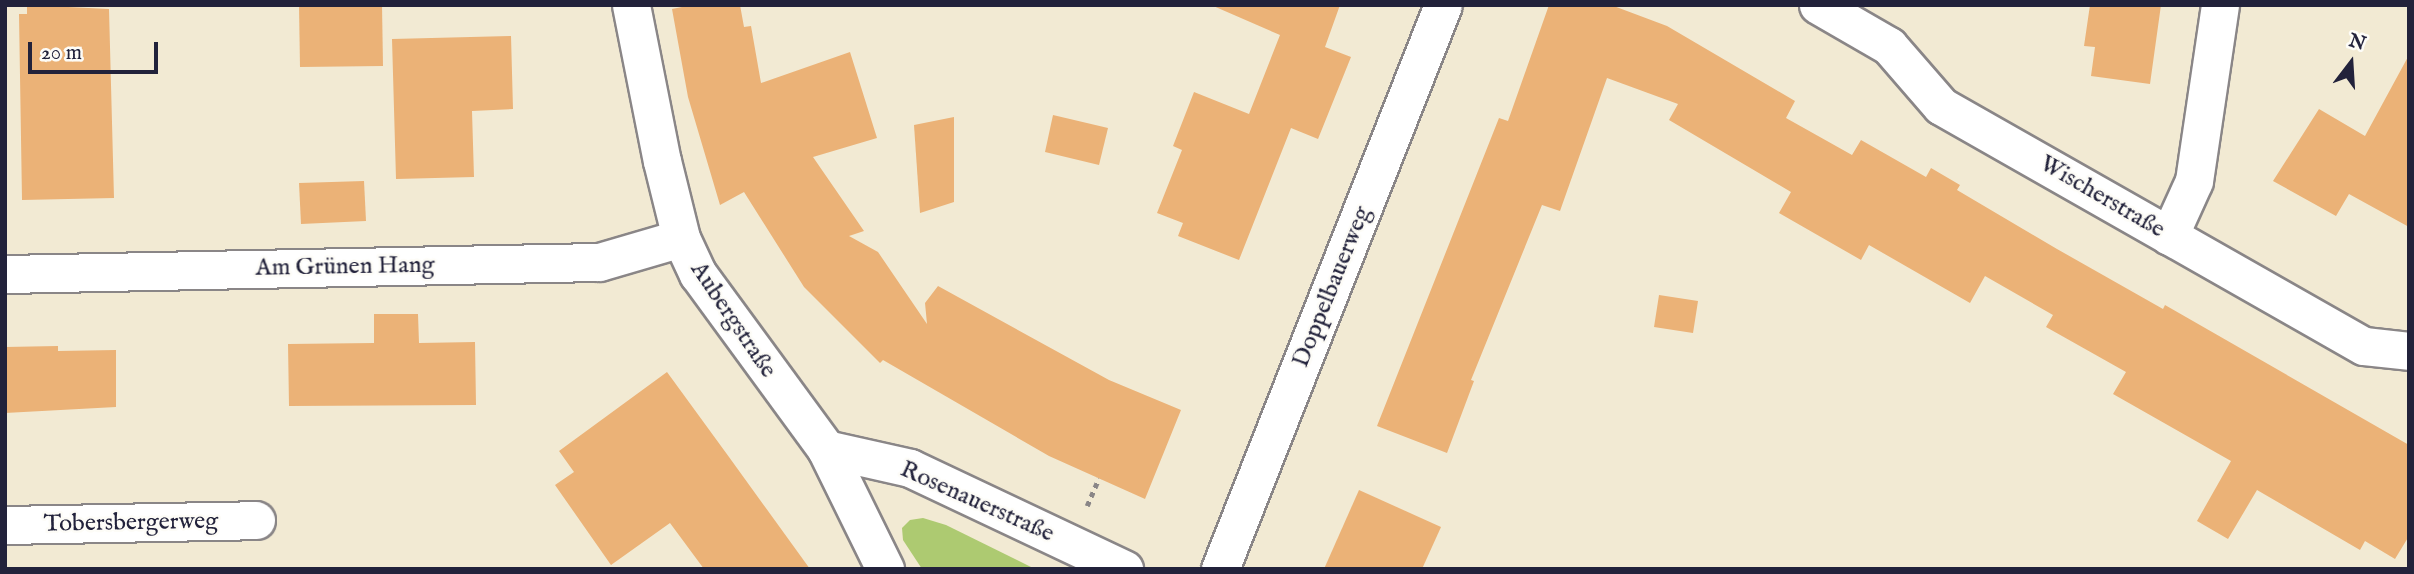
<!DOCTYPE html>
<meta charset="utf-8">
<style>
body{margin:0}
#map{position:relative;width:2414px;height:574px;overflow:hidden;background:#f2ead3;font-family:"IM FELL English",serif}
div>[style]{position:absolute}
.green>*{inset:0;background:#adca71}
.building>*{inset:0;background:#ebb277}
.path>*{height:4.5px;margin-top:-2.25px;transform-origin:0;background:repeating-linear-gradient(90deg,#8a8687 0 5px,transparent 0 10px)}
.roads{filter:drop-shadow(2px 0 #8a8687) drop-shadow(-2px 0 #8a8687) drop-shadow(0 2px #8a8687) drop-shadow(0 -2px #8a8687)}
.minor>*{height:37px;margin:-18.5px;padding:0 18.5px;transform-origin:18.5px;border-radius:18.5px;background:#fff}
span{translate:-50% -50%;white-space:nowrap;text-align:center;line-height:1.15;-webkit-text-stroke:5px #fdfcf7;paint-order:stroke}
.street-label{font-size:24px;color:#22223b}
.frame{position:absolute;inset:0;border:7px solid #22223b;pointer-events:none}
.north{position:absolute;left:2316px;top:28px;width:70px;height:70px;-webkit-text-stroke:5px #fdfcf7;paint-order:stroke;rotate:17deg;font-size:19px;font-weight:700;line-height:28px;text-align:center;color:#22223b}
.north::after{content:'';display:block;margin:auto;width:24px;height:32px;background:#22223b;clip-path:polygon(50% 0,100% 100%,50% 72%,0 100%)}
.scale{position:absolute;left:28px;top:42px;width:130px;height:32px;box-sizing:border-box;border:4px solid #22223b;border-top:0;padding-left:9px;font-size:21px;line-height:24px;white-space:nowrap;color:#22223b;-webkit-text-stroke:5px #fdfcf7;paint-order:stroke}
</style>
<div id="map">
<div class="green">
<div style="clip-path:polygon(923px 518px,946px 525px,1035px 569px,922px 569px,903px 540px,902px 528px,910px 520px)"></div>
</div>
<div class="building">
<div style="clip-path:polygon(27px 5px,109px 9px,114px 198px,22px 200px,19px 14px,27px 14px)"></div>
<div style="clip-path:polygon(299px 5px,382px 5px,383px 66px,300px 67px)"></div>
<div style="clip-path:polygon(692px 5px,740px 5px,744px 27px,751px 26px,761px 83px,850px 52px,877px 138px,813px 157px,864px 231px,849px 236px,878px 252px,927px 324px,925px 303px,938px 286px,1109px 380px,1181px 410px,1145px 499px,1049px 456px,883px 360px,880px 363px,804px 287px,744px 192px,720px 205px,688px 97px,672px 9px)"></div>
<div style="clip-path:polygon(1211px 5px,1340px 5px,1325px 47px,1351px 57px,1318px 139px,1291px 128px,1239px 260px,1178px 236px,1183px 223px,1157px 213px,1182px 150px,1173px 146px,1194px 92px,1249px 114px,1280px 35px)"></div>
<div style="clip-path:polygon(1549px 5px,1611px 5px,1667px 26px,1795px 101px,1786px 118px,1852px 155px,1861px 140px,1926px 177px,1931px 168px,1960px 185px,1957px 190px,2057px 249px,2163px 309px,2165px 305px,2409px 445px,2409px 536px,2395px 559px,2365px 541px,2360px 550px,2257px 490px,2228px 539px,2197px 521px,2231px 461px,2113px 394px,2126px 372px,2046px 327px,2053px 315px,1985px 276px,1970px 303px,1869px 245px,1861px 260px,1779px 213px,1791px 192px,1669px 120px,1678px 104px,1607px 78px,1560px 211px,1542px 205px,1471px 380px,1474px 381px,1447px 453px,1377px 426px,1499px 118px,1508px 121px)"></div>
<div style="clip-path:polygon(2090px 5px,2161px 5px,2150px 84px,2091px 76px,2095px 47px,2084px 46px)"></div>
<div style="clip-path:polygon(511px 36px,513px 109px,472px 111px,474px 177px,396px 179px,392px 39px)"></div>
<div style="clip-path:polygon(2409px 55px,2409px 227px,2349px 194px,2336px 216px,2273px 181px,2319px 109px,2365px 136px)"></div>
<div style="clip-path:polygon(1053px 115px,1108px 128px,1099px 165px,1045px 152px)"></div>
<div style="clip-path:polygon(954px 117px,954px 202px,920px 213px,914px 125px)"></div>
<div style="clip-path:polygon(364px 181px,366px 221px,301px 224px,299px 183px)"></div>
<div style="clip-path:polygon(1659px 295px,1698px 301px,1693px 333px,1654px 327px)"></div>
<div style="clip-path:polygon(374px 314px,418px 314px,419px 343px,475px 342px,476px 405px,289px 406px,288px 344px,374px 343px)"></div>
<div style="clip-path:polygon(58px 346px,58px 351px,116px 350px,116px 407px,5px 413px,5px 347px)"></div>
<div style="clip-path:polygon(667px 372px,729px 457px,810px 569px,704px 569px,670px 523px,611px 565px,555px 485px,574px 472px,559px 451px)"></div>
<div style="clip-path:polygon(1359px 490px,1441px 527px,1422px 569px,1324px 569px)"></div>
</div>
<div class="path">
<div style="left:1087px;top:506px;width:30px;rotate:-67deg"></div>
</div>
<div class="roads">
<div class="minor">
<div style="left:631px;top:5px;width:159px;rotate:78.8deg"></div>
<div style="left:662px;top:161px;width:79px;rotate:76.1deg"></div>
<div style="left:681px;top:238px;width:40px;rotate:65deg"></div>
<div style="left:698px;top:274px;width:217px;rotate:53.8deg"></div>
<div style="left:826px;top:449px;width:134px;rotate:63.8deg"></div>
<div style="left:1818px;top:5px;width:82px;rotate:30deg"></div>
<div style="left:1889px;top:46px;width:79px;rotate:49.1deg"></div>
<div style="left:1941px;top:106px;width:486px;rotate:29.6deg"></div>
<div style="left:2364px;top:346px;width:45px;rotate:6.3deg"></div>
<div style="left:2169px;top:236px;width:60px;rotate:-65.6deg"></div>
<div style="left:2194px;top:181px;width:178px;rotate:-81.6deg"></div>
<div style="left:5px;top:274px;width:594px;rotate:-1.16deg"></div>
<div style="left:599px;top:262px;width:85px;rotate:-16.3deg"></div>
<div style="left:826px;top:449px;width:86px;rotate:12.7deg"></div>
<div style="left:910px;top:468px;width:237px;rotate:25.3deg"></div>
<div style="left:5px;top:525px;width:251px;rotate:-1.1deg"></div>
<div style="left:1220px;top:569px;width:606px;rotate:-68.43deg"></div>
</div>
</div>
<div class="street-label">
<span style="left:2102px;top:197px;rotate:30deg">Wischerstraße</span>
<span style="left:345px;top:267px;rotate:-1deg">Am Grünen Hang</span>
<span style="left:1332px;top:287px;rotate:-68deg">Doppelbauerweg</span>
<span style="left:733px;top:320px;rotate:56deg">Aubergstraße</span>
<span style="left:977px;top:502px;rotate:24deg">Rosenauerstraße</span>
<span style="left:131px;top:523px;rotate:-1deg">Tobersbergerweg</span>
</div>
<div class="frame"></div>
<div class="north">N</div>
<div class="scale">20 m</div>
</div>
